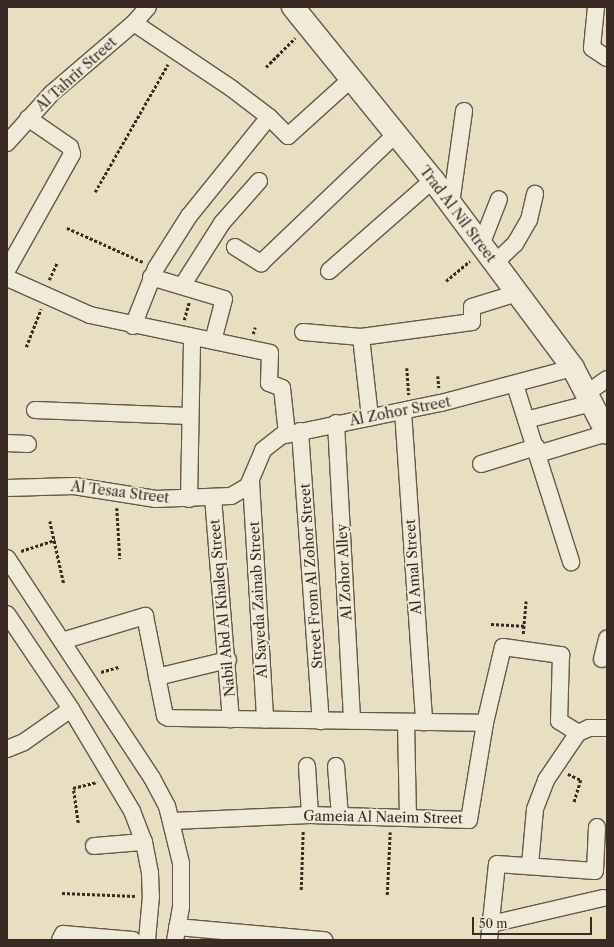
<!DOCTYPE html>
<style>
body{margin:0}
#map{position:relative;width:614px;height:947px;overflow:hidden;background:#e8dfc3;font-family:"Libre Caslon Text",serif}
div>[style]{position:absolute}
.path>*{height:2.5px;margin-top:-1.25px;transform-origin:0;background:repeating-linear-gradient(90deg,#3a2a23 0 3px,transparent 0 5px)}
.roads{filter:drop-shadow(1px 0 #66574b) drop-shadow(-1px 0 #66574b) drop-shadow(0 1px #66574b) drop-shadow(0 -1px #66574b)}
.street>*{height:16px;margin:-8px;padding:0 8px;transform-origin:8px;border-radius:8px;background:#f0ead8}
.secondary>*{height:22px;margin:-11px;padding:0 11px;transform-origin:11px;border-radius:11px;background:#f0ead8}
span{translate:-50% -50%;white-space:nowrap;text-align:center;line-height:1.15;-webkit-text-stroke:3.5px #f0ead8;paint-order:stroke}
.street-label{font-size:14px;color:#3a2a23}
.frame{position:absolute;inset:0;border:8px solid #3a2a23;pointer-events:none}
.scale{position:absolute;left:472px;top:917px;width:120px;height:18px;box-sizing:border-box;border:2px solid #3a2a23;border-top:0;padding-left:5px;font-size:12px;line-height:14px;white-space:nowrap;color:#3a2a23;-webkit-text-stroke:3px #f0ead8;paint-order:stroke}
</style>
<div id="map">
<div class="path">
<div style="left:266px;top:67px;width:41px;rotate:-45deg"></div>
<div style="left:95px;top:192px;width:147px;rotate:-60.3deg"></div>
<div style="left:67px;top:228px;width:83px;rotate:24.1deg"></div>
<div style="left:49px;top:280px;width:19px;rotate:-65deg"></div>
<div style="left:446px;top:281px;width:31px;rotate:-40deg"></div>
<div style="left:184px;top:320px;width:18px;rotate:-74deg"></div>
<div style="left:253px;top:334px;width:7px;rotate:-74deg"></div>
<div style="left:26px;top:347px;width:41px;rotate:-68.5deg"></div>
<div style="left:407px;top:368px;width:27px;rotate:86deg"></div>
<div style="left:438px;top:376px;width:12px;rotate:85deg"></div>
<div style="left:117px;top:508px;width:51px;rotate:86.6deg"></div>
<div style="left:50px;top:521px;width:65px;rotate:77.5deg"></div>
<div style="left:21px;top:551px;width:36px;rotate:-18deg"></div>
<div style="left:491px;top:624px;width:33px;rotate:3deg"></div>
<div style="left:523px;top:634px;width:33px;rotate:-85deg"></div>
<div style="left:101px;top:672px;width:19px;rotate:-16deg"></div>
<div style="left:568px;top:774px;width:14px;rotate:25deg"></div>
<div style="left:581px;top:780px;width:24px;rotate:107deg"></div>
<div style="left:78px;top:823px;width:35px;rotate:-98deg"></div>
<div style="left:73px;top:788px;width:25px;rotate:-14deg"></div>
<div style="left:301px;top:890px;width:60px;rotate:-88.1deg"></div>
<div style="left:62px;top:893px;width:73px;rotate:2.4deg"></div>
<div style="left:387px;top:895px;width:63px;rotate:-87.3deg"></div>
</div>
<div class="roads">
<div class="street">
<div style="left:596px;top:7px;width:41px;rotate:95.6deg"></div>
<div style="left:592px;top:48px;width:18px;rotate:34deg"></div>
<div style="left:134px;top:23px;width:117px;rotate:33.8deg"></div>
<div style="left:231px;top:88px;width:48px;rotate:37.3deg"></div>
<div style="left:269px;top:117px;width:27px;rotate:45deg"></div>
<div style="left:288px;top:136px;width:85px;rotate:-42.1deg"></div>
<div style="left:7px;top:143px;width:67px;rotate:-48deg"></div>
<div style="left:52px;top:93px;width:108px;rotate:-40.5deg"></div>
<div style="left:134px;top:23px;width:21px;rotate:-49deg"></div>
<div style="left:451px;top:204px;width:94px;rotate:-82deg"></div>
<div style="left:481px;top:245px;width:49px;rotate:-68.6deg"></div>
<div style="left:235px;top:247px;width:31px;rotate:32deg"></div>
<div style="left:261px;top:263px;width:187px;rotate:-43.7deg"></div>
<div style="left:495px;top:263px;width:28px;rotate:-44deg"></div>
<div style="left:515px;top:244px;width:28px;rotate:-60deg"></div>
<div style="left:529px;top:220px;width:27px;rotate:-77deg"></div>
<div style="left:7px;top:270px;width:133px;rotate:-60.7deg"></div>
<div style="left:72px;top:154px;width:7px;rotate:-106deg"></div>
<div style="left:70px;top:147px;width:51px;rotate:-145.4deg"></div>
<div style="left:329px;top:271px;width:138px;rotate:-41.2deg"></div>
<div style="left:151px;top:277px;width:76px;rotate:16.8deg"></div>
<div style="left:224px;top:299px;width:43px;rotate:104.7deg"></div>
<div style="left:7px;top:278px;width:91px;rotate:24deg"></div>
<div style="left:90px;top:315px;width:184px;rotate:11.9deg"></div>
<div style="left:270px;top:353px;width:30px;rotate:92deg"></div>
<div style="left:269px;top:383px;width:14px;rotate:21deg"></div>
<div style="left:282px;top:388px;width:46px;rotate:83.8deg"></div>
<div style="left:182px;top:286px;width:75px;rotate:-57.6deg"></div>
<div style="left:222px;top:223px;width:56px;rotate:-48.6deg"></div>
<div style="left:133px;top:326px;width:62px;rotate:-68.4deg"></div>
<div style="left:156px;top:268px;width:62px;rotate:-57.6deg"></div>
<div style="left:189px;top:216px;width:127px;rotate:-51.1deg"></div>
<div style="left:303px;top:332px;width:58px;rotate:4.9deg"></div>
<div style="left:361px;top:337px;width:112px;rotate:-7.7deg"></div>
<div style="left:472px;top:322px;width:15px;rotate:-90deg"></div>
<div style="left:472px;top:307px;width:47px;rotate:-17.3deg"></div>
<div style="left:361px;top:337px;width:81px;rotate:83.6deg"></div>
<div style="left:515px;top:385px;width:186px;rotate:72.4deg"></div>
<div style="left:587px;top:393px;width:24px;rotate:-35deg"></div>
<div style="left:35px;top:410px;width:154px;rotate:2.2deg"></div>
<div style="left:403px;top:411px;width:312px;rotate:86.1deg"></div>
<div style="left:526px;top:420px;width:68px;rotate:-14.4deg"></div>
<div style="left:336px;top:423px;width:298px;rotate:86.9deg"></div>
<div style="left:300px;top:431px;width:291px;rotate:85.9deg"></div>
<div style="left:7px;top:443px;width:21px;rotate:3deg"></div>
<div style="left:538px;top:454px;width:72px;rotate:-16.9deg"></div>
<div style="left:481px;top:464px;width:58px;rotate:-17.2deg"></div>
<div style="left:251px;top:481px;width:239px;rotate:86.6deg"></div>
<div style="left:7px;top:488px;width:67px;rotate:-1.7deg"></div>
<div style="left:74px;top:486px;width:83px;rotate:9deg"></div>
<div style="left:156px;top:499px;width:75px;rotate:-2.3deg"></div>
<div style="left:231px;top:496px;width:20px;rotate:-30deg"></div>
<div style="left:248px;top:486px;width:39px;rotate:-67deg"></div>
<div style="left:263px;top:450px;width:23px;rotate:-38deg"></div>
<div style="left:281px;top:436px;width:163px;rotate:-11.7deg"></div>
<div style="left:441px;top:403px;width:137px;rotate:-14.9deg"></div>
<div style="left:213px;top:497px;width:223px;rotate:85.4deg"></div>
<div style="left:189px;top:499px;width:162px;rotate:-88.9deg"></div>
<div style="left:7px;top:558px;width:263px;rotate:56.6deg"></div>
<div style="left:152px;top:778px;width:32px;rotate:62deg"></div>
<div style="left:167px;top:806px;width:59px;rotate:76.2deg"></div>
<div style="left:181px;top:863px;width:44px;rotate:90deg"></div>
<div style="left:181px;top:907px;width:34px;rotate:100deg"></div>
<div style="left:7px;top:614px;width:115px;rotate:56deg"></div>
<div style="left:71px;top:709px;width:119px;rotate:59.1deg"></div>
<div style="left:132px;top:811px;width:33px;rotate:69deg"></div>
<div style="left:144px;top:842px;width:32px;rotate:79deg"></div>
<div style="left:150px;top:873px;width:23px;rotate:88deg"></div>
<div style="left:151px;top:896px;width:44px;rotate:95.2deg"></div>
<div style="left:62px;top:641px;width:87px;rotate:-16.8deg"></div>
<div style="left:145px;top:616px;width:102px;rotate:78.7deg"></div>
<div style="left:165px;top:716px;width:4px;rotate:27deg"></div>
<div style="left:169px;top:718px;width:316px;rotate:0.9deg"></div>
<div style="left:602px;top:659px;width:21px;rotate:-76deg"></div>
<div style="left:157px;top:677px;width:73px;rotate:-13.5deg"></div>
<div style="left:406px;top:722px;width:96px;rotate:88.8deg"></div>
<div style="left:7px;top:749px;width:18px;rotate:-22deg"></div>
<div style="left:24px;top:742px;width:57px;rotate:-35.1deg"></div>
<div style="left:307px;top:766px;width:49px;rotate:86.5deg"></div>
<div style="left:336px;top:766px;width:50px;rotate:85.4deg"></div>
<div style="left:173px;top:821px;width:137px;rotate:-2.5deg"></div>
<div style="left:310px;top:815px;width:159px;rotate:1.8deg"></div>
<div style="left:469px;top:820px;width:98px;rotate:-80.6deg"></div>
<div style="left:485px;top:723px;width:78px;rotate:-76.7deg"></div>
<div style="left:503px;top:647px;width:59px;rotate:7.9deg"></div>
<div style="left:561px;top:655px;width:66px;rotate:91.7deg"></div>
<div style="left:559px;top:721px;width:22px;rotate:32deg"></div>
<div style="left:94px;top:846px;width:50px;rotate:-4.6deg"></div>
<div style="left:530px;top:865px;width:56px;rotate:-84.9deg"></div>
<div style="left:535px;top:809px;width:31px;rotate:-69deg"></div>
<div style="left:546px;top:780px;width:57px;rotate:-55.8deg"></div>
<div style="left:578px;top:733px;width:12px;rotate:-24deg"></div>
<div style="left:589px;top:728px;width:18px"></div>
<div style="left:491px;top:924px;width:115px;rotate:-13.1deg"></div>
<div style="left:177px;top:927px;width:148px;rotate:5.1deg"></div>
<div style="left:60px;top:940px;width:7px;rotate:-63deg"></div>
<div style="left:63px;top:934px;width:70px;rotate:4.9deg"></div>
<div style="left:489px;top:940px;width:76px;rotate:-84deg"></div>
<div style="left:497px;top:864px;width:98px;rotate:4.1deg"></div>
<div style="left:595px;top:871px;width:44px;rotate:-87.4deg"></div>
</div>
<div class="secondary">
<div style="left:293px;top:7px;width:223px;rotate:51deg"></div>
<div style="left:433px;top:180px;width:234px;rotate:53.3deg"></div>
<div style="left:573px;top:368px;width:73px;rotate:62.4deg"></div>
</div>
</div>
<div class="street-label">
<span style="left:76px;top:74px;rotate:-42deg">Al Tahrir Street</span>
<span style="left:458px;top:214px;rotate:53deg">Trad Al Nil Street</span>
<span style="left:400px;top:411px;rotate:-11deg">Al Zohor Street</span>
<span style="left:120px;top:492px;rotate:7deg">Al Tesaa Street</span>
<span style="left:413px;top:567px;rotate:-94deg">Al Amal Street</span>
<span style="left:344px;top:572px;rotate:-93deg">Al Zohor Alley</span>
<span style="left:311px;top:576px;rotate:-94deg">Street From Al Zohor Street</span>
<span style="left:258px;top:600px;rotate:-93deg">Al Sayeda Zainab Street</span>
<span style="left:222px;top:608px;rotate:-95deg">Nabil Abd Al Khaleq Street</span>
<span style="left:383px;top:817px;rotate:1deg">Gameia Al Naeim Street</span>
</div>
<div class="frame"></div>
<div class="scale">50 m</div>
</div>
